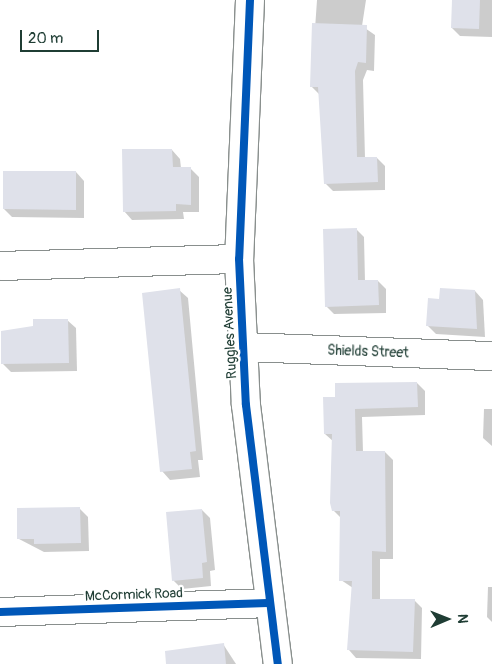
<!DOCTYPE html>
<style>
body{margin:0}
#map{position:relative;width:492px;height:664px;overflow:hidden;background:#fff;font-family:Pangolin,sans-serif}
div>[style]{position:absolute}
.shadow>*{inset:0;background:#0003}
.building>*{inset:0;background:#dfe1ea}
.roads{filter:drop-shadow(1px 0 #898f8d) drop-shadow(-1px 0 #898f8d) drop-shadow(0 1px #898f8d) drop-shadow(0 -1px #898f8d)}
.minor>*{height:28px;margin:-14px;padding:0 14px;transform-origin:14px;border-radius:14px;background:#fff}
.cycleway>*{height:8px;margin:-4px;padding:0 4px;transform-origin:4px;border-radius:4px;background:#0057b8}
span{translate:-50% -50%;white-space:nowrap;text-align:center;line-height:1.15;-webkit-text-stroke:4.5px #fff;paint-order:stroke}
.street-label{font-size:14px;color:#1f3d34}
.north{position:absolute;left:422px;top:594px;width:50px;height:50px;-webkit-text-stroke:4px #fff;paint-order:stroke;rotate:89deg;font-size:14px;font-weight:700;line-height:20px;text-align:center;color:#1f3d34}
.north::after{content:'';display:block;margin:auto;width:18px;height:22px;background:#1f3d34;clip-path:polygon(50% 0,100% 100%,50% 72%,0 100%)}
.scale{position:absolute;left:20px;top:30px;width:79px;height:22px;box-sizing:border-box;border:2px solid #1f3d34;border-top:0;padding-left:6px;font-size:15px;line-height:18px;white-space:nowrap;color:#1f3d34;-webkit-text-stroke:4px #fff;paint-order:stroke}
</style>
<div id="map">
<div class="shadow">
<div style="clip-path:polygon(317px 0,366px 0,362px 26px,375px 35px,374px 71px,367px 70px,363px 80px,365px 158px,377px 158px,385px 166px,385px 190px,333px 191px,325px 183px,320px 95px,311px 86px)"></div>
<div style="clip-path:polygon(453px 0,492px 0,492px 37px,460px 36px,452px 28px)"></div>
<div style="clip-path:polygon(172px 150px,180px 159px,181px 168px,190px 168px,199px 177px,199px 212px,183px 212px,184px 219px,132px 220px,124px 211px)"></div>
<div style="clip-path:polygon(76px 172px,84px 181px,84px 218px,12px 217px,4px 209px)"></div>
<div style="clip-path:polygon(356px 229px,364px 237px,365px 281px,378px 281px,386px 289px,386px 313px,334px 314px,326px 306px)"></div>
<div style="clip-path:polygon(179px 290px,188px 298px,203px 460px,198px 460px,200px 477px,170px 480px,162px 471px)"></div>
<div style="clip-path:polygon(475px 291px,483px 300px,485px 337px,436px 334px,427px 325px,440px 300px)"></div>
<div style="clip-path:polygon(67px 320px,76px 328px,77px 371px,11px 372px,3px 364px)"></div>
<div style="clip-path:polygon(417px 383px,425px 391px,425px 415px,362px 417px,363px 452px,385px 452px,393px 460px,393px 559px,380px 559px,380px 600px,414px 600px,422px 608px,421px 659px,356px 658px,349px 650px,353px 588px,341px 580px,341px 518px,333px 510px,334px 442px,325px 434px,337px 398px)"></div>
<div style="clip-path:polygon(484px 409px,492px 409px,492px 446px,483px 438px)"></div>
<div style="clip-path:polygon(79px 508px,88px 517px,89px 551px,44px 552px,19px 539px)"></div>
<div style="clip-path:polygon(202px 510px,210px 518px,215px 570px,210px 571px,211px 586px,182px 589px,173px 580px)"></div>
<div style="clip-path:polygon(488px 587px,492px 587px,492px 622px,487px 617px)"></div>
<div style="clip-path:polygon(223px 644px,236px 664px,180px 664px)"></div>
</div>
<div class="building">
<div style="clip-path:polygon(452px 0,480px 0,479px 29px,451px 28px)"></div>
<div style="clip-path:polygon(312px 23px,367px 25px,366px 63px,358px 62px,355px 71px,357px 157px,377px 157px,378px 182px,324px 184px,318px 87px,310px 87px)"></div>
<div style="clip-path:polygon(122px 149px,172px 149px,173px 167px,191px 167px,191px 205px,176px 204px,176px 211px,123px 212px)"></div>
<div style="clip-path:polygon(3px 171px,76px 171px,76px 210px,3px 209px)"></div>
<div style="clip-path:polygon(357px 228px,358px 280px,378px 280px,379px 305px,325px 307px,323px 229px)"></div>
<div style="clip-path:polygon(180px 288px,196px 451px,190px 452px,192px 469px,160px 472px,142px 293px)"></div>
<div style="clip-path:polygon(440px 288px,475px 290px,477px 329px,426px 326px,428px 298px,439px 299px)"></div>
<div style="clip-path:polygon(33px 319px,68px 319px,69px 363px,1px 364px,1px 331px,33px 326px)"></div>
<div style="clip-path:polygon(417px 382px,418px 407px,355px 409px,356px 451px,385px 451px,386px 552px,372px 551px,372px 599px,415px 599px,413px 652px,347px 650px,352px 581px,339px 581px,340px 511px,332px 511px,330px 503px,332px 434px,324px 434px,323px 397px,335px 397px,335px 383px)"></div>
<div style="clip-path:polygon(80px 507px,81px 543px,34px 544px,34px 539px,17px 539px,17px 508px)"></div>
<div style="clip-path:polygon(202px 509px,207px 562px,202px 563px,203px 578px,172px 581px,166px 512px)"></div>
<div style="clip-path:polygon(224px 643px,226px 664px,166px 664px,165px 651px)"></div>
</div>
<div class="roads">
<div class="minor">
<div style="left:250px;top:0;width:259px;rotate:92.4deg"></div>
<div style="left:239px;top:259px;width:146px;rotate:87.3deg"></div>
<div style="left:246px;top:405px;width:261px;rotate:83deg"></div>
<div style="left:0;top:266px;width:239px;rotate:-1.7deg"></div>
<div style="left:243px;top:347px;width:249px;rotate:2.1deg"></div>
<div style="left:0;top:612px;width:268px;rotate:-1.9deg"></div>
</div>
</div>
<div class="cycleway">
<div style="left:250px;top:0;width:259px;rotate:92.4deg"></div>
<div style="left:239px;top:259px;width:146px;rotate:87.3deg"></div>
<div style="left:246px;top:405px;width:261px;rotate:83deg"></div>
<div style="left:0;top:612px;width:268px;rotate:-1.9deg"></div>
</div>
<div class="street-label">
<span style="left:230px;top:333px;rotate:-93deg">Ruggles Avenue</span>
<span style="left:368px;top:352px;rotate:2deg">Shields Street</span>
<span style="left:134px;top:595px;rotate:-2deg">McCormick Road</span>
</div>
<div class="north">N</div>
<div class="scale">20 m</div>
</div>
